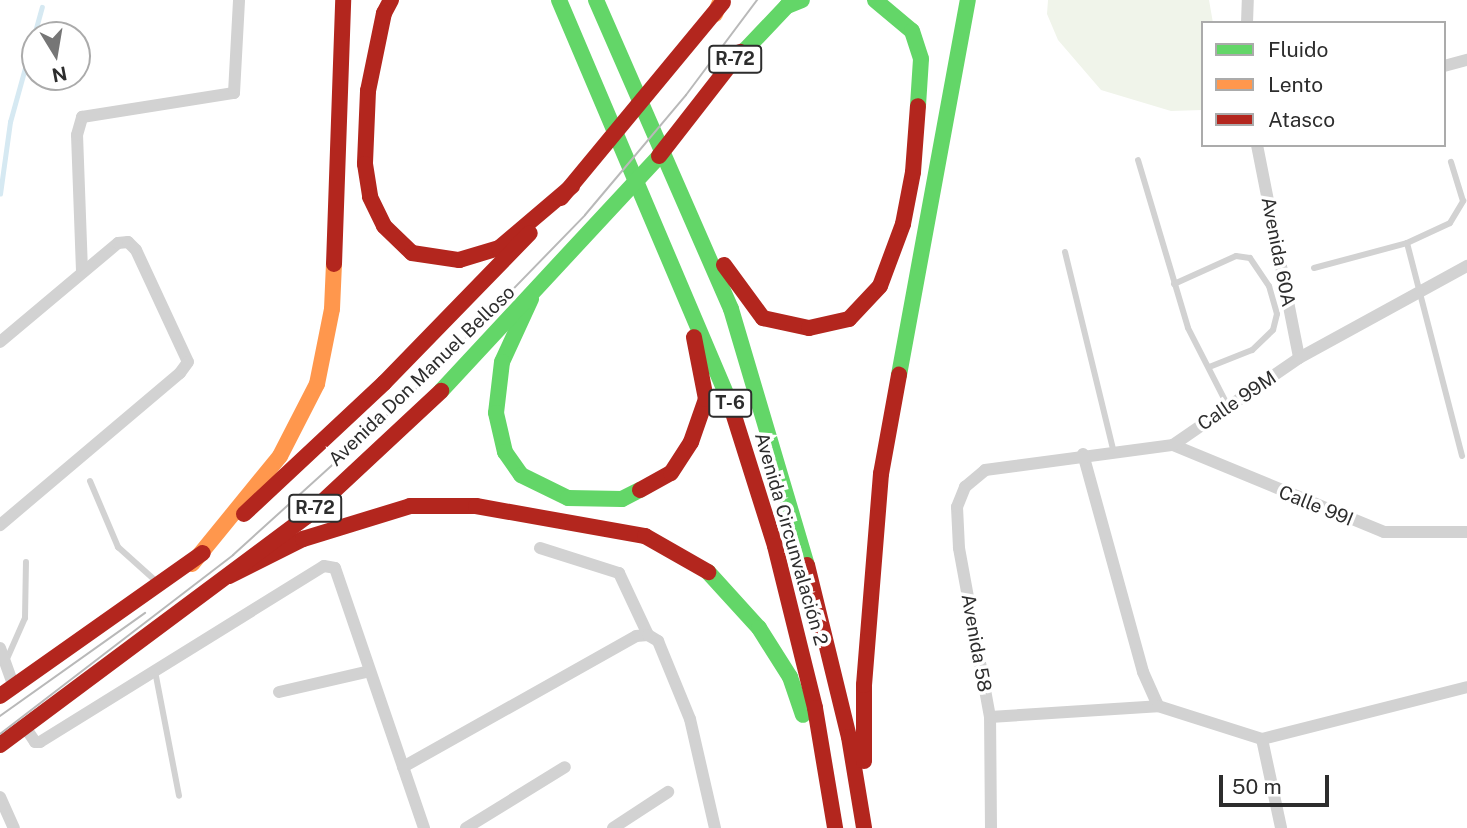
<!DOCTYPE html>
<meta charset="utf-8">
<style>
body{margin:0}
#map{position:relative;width:1467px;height:828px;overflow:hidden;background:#fff;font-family:"Public Sans",sans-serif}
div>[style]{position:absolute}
.green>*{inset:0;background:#f0f4ea}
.stream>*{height:4.5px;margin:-2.25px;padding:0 2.25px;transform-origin:2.25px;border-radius:2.25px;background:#d6e9f2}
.lane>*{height:6px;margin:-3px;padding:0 3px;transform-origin:3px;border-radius:3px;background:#d2d2d2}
.street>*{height:12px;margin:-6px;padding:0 6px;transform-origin:6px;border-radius:6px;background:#d2d2d2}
.fast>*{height:16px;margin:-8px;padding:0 8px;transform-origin:8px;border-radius:8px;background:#63d668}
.slow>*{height:16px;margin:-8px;padding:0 8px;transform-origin:8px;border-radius:8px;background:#ff974d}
.jam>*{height:16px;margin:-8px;padding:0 8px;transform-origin:8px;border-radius:8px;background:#b3261e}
.tram>*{height:2px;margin:-1px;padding:0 1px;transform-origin:1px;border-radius:1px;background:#b9b9b9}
span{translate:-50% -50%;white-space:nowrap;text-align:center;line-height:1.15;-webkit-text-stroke:7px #fff;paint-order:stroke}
.shield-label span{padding:2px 5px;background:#fff;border:2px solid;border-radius:5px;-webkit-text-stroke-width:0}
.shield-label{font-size:18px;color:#2d2d2d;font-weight:700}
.street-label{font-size:19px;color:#2d2d2d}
.legend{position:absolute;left:1201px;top:21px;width:245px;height:126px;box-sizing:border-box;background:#fff;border:2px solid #ababab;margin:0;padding:9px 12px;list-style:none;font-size:21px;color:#2d2d2d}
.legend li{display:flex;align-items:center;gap:14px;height:35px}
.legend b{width:35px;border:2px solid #ababab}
.north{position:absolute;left:21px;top:21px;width:70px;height:70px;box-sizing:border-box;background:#fff;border:2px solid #ababab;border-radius:50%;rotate:169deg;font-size:19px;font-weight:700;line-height:28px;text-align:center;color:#2d2d2d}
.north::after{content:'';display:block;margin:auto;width:24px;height:32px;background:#767676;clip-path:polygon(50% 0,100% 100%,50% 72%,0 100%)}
.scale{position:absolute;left:1219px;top:775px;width:110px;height:32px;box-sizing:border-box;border:4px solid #2d2d2d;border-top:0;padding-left:9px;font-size:21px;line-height:24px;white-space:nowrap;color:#2d2d2d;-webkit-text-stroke:5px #fff;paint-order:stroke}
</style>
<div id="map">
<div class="green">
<div style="clip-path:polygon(1048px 0,1209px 0,1213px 23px,1203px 23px,1203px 110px,1171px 111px,1101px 90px,1058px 40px,1047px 14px)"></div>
</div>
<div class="stream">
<div style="left:0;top:194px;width:73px;rotate:-82.1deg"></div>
<div style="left:10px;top:122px;width:119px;rotate:-74.5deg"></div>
</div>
<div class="lane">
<div style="left:1138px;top:160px;width:175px;rotate:73.4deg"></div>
<div style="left:1188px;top:328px;width:88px;rotate:62.9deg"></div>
<div style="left:1407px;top:243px;width:220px;rotate:75.5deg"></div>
<div style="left:1065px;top:252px;width:203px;rotate:76.3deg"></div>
<div style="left:1314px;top:268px;width:96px;rotate:-15deg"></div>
<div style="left:1407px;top:243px;width:47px;rotate:-24.9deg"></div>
<div style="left:1450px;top:223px;width:26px;rotate:-59deg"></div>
<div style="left:1463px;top:201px;width:41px;rotate:-107.1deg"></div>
<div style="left:1174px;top:284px;width:68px;rotate:-24.3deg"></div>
<div style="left:1236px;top:256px;width:14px;rotate:8deg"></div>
<div style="left:1250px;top:258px;width:34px;rotate:56deg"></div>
<div style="left:1269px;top:286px;width:29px;rotate:74deg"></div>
<div style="left:1277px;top:314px;width:16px;rotate:104deg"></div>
<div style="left:1273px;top:330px;width:29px;rotate:136deg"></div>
<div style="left:1252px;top:350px;width:46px;rotate:158.4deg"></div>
<div style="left:90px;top:481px;width:72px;rotate:67deg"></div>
<div style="left:118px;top:547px;width:52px;rotate:41.9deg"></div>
<div style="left:6px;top:661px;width:47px;rotate:-66.2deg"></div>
<div style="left:25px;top:618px;width:56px;rotate:-89deg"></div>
<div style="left:155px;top:671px;width:127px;rotate:79.1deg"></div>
</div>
<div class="street">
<div style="left:1247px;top:23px;width:23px;rotate:-88deg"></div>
<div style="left:1444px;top:66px;width:24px;rotate:-15deg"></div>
<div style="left:1257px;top:145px;width:217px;rotate:78.8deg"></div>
<div style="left:82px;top:271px;width:136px;rotate:-92.1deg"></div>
<div style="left:77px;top:135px;width:19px;rotate:-74deg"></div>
<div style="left:82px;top:117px;width:154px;rotate:-9deg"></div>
<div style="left:234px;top:93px;width:93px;rotate:-86.9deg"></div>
<div style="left:0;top:342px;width:154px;rotate:-40deg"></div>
<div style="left:118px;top:243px;width:10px;rotate:-6deg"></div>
<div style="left:128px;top:242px;width:11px;rotate:45deg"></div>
<div style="left:136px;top:250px;width:123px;rotate:65.1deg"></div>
<div style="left:188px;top:362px;width:14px;rotate:126deg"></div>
<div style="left:180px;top:373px;width:236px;rotate:139.8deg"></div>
<div style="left:1173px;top:445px;width:228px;rotate:22.4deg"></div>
<div style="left:1384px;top:532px;width:83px"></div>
<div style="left:1083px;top:454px;width:226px;rotate:74.6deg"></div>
<div style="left:1143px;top:672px;width:37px;rotate:66deg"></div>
<div style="left:540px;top:548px;width:83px;rotate:17.6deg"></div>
<div style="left:619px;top:573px;width:68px;rotate:64.9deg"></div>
<div style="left:0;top:648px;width:41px;rotate:70.3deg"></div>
<div style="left:279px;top:692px;width:93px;rotate:-13deg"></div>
<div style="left:990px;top:717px;width:168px;rotate:-3.7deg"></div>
<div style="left:1158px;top:706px;width:109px;rotate:17.6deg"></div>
<div style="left:1262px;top:739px;width:211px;rotate:-14.2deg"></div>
<div style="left:25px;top:727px;width:18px;rotate:56deg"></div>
<div style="left:35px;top:742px;width:5px"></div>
<div style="left:40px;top:742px;width:334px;rotate:-31.8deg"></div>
<div style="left:324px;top:566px;width:11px;rotate:10deg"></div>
<div style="left:335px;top:568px;width:275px;rotate:71.1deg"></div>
<div style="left:1262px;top:739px;width:91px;rotate:77.9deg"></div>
<div style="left:403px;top:767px;width:267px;rotate:-29.3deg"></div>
<div style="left:636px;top:636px;width:12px;rotate:-5deg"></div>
<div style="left:648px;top:635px;width:12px;rotate:31deg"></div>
<div style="left:658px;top:641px;width:84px;rotate:67.7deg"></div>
<div style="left:690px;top:719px;width:112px;rotate:77.1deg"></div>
<div style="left:0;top:797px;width:34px;rotate:66deg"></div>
<div style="left:466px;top:828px;width:116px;rotate:-31.6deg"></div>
<div style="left:613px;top:828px;width:66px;rotate:-33.2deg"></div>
<div style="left:991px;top:828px;width:111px;rotate:-90.5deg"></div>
<div style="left:990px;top:717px;width:172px;rotate:-100.4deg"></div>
<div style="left:959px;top:548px;width:41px;rotate:-92.8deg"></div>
<div style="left:957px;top:507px;width:22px;rotate:-68deg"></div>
<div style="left:965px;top:487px;width:26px;rotate:-40deg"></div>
<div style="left:985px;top:470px;width:190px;rotate:-7.6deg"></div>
<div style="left:1173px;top:445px;width:153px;rotate:-34.6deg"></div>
<div style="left:1299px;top:358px;width:192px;rotate:-28.7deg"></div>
</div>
<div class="fast">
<div style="left:559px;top:0;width:435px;rotate:67deg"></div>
<div style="left:596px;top:0;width:337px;rotate:66.4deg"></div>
<div style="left:731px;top:309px;width:267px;rotate:73.5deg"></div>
<div style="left:875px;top:0;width:48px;rotate:40deg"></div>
<div style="left:912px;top:31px;width:29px;rotate:72deg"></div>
<div style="left:921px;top:59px;width:47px;rotate:93.7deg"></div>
<div style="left:730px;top:66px;width:83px;rotate:-46.5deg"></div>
<div style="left:787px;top:6px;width:16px;rotate:-22deg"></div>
<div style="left:531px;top:299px;width:69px;rotate:114.7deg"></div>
<div style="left:502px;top:362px;width:51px;rotate:96.7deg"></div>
<div style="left:496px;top:413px;width:40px;rotate:77deg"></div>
<div style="left:505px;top:452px;width:28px;rotate:55deg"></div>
<div style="left:521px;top:475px;width:52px;rotate:26.1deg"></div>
<div style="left:568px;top:498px;width:54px;rotate:1.1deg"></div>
<div style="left:622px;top:499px;width:20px;rotate:-27deg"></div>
<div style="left:899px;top:375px;width:381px;rotate:-79.6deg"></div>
<div style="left:441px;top:391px;width:321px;rotate:-47.1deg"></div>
<div style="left:708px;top:572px;width:76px;rotate:47.7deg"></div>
<div style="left:759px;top:628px;width:58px;rotate:57.7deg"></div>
<div style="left:790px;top:677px;width:40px;rotate:71.1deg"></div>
</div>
<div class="slow">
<div style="left:715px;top:14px;width:15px;rotate:-67deg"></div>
<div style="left:192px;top:564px;width:139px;rotate:-50.8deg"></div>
<div style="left:280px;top:456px;width:81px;rotate:-62.8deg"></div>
<div style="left:317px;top:384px;width:76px;rotate:-78.7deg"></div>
<div style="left:332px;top:309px;width:45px;rotate:-87.5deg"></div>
</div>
<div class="jam">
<div style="left:391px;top:0;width:15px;rotate:118deg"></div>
<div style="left:384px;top:13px;width:80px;rotate:101.6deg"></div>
<div style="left:368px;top:91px;width:73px;rotate:92.4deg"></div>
<div style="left:365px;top:164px;width:33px;rotate:81deg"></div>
<div style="left:370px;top:197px;width:32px;rotate:64deg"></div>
<div style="left:384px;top:226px;width:39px;rotate:44deg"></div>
<div style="left:412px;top:253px;width:48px;rotate:8.5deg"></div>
<div style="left:459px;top:260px;width:42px;rotate:-16.7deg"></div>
<div style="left:499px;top:248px;width:96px;rotate:-40.3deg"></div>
<div style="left:659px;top:156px;width:132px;rotate:-52.1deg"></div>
<div style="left:561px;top:198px;width:254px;rotate:-50.4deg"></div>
<div style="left:334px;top:264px;width:264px;rotate:-88deg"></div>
<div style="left:724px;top:265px;width:66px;rotate:53.7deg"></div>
<div style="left:763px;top:318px;width:47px;rotate:12.3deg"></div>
<div style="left:809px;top:328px;width:41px;rotate:-12.7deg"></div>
<div style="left:849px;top:319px;width:45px;rotate:-46.8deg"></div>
<div style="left:880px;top:286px;width:66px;rotate:-69.6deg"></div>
<div style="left:903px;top:224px;width:53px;rotate:-79.1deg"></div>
<div style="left:913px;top:172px;width:66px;rotate:-85.7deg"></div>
<div style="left:729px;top:400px;width:153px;rotate:72.5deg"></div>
<div style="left:775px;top:546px;width:167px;rotate:76.1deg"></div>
<div style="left:815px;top:708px;width:122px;rotate:80.5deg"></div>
<div style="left:640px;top:490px;width:35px;rotate:-29deg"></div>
<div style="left:671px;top:473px;width:37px;rotate:-57deg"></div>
<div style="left:691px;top:442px;width:46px;rotate:-70.8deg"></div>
<div style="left:706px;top:399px;width:63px;rotate:-101deg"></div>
<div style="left:244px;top:514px;width:192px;rotate:-43.1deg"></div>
<div style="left:384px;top:383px;width:209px;rotate:-45.8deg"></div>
<div style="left:807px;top:565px;width:177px;rotate:76.3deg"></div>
<div style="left:849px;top:737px;width:92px;rotate:80.6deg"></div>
<div style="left:229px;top:576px;width:83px;rotate:-26.6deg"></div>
<div style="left:303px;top:539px;width:112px;rotate:-17.1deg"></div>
<div style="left:410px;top:506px;width:66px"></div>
<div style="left:476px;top:506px;width:172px;rotate:10.1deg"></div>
<div style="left:645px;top:536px;width:73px;rotate:29.7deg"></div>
<div style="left:0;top:696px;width:248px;rotate:-35.2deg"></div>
<div style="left:0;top:745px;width:382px;rotate:-36.7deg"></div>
<div style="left:306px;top:517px;width:185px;rotate:-43deg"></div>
<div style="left:864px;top:761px;width:76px;rotate:-90deg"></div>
<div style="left:864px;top:685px;width:212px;rotate:-85.4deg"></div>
<div style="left:881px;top:474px;width:101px;rotate:-79.7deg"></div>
</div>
<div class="tram">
<div style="left:0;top:716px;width:178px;rotate:-35.4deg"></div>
<div style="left:0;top:734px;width:294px;rotate:-37.5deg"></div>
<div style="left:233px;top:555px;width:246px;rotate:-42.2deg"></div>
<div style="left:415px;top:390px;width:244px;rotate:-45.8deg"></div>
<div style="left:585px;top:215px;width:157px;rotate:-49.9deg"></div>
<div style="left:686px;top:95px;width:119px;rotate:-53.2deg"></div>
</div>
<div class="shield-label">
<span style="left:735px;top:59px">R-72</span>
<span style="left:730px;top:403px">T-6</span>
<span style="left:315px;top:508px">R-72</span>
</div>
<div class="street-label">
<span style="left:1278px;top:252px;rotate:79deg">Avenida 60A</span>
<span style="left:422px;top:376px;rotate:-44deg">Avenida Don Manuel Belloso</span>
<span style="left:1237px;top:401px;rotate:-34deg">Calle 99M</span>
<span style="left:1316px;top:506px;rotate:22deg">Calle 99I</span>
<span style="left:791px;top:539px;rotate:74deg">Avenida Circunvalación 2</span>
<span style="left:976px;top:643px;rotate:80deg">Avenida 58</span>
</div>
<ul class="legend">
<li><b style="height:9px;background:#63d668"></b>Fluido</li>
<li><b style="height:9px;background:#ff974d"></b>Lento</li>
<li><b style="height:9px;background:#b3261e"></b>Atasco</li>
</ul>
<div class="north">N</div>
<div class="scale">50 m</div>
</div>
